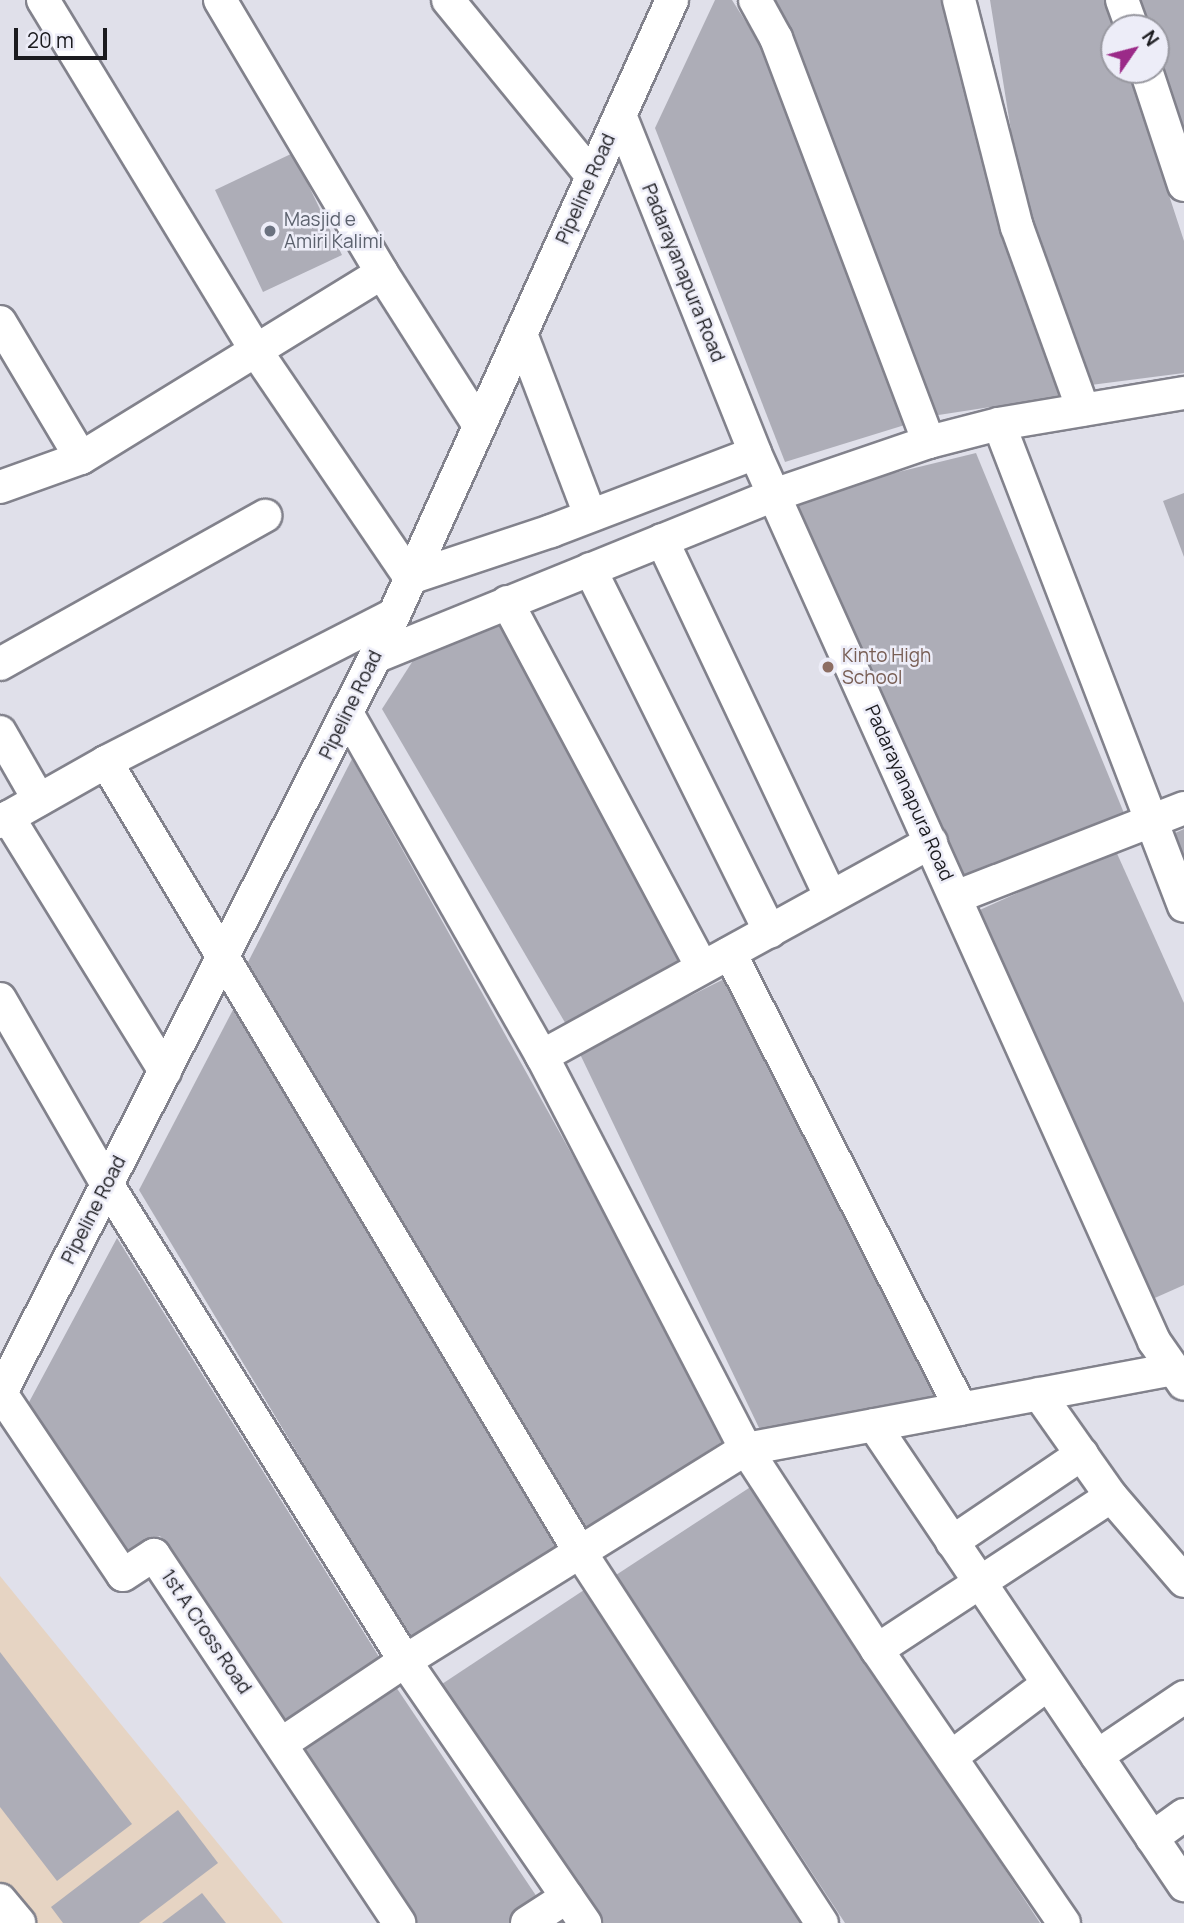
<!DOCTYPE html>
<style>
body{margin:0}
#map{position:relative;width:1184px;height:1923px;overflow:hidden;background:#e0e0ea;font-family:Manrope,sans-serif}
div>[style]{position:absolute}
.industrial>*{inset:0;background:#e6d4c3}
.building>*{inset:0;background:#adadb7}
.roads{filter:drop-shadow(2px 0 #82828c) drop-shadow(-2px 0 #82828c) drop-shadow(0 2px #82828c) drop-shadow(0 -2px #82828c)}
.minor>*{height:32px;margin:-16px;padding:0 16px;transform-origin:16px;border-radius:16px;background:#fff}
.dots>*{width:19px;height:19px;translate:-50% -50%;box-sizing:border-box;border:4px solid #ededf8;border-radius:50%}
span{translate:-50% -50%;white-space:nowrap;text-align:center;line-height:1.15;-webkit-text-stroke:5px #ededf8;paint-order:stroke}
.street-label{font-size:19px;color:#1b1b1f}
.worship-label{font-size:19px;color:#5b616d}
.left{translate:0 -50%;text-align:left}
.education-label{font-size:19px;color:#785e54}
.north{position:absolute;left:1100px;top:14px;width:70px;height:70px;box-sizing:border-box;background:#ededf8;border:2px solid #9999a1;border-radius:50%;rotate:55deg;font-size:19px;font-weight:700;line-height:28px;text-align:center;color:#1b1b1f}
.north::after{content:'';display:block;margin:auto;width:24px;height:32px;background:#9b2a88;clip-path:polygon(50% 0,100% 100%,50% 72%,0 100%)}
.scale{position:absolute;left:14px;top:28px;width:93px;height:32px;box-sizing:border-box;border:4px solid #1b1b1f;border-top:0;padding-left:9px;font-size:21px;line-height:24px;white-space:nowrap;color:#1b1b1f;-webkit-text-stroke:5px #ededf8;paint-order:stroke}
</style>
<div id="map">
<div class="industrial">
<div style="clip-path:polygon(0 1576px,283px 1923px,0 1923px)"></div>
</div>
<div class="building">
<div style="clip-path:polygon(715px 0,732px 0,763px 49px,908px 424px,785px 462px,655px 128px)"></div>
<div style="clip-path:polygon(763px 0,953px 0,1062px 396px,932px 416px)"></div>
<div style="clip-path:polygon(990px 0,1105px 0,1114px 28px,1114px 70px,1128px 70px,1184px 241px,1184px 373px,1083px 386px,1026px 224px)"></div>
<div style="clip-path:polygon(1138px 0,1184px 0,1184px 143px,1156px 57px,1156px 28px,1147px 28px)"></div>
<div style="clip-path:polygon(293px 153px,342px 255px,263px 292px,215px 190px)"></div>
<div style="clip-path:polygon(976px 453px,1126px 818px,965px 883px,792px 498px)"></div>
<div style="clip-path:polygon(1184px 493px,1184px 557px,1163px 501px)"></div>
<div style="clip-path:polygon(505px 620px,689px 966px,567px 1026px,382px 709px,414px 659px)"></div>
<div style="clip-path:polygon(352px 759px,729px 1437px,584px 1532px,246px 966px)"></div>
<div style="clip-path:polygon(1184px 829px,1184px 862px,1173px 834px)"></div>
<div style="clip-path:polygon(1115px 849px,1184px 1003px,1184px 1285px,1148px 1301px,973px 913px)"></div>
<div style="clip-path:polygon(726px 978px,944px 1397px,761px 1432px,579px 1052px)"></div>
<div style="clip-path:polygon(236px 1004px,559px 1549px,411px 1642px,139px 1190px)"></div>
<div style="clip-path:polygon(117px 1238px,381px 1660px,284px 1725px,160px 1536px,125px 1553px,28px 1404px)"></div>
<div style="clip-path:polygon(752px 1486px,1040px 1923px,845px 1923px,616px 1575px)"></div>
<div style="clip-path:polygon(584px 1590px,803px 1923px,600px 1923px,442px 1684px)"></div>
<div style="clip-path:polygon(0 1652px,132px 1824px,57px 1881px,0 1807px)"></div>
<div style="clip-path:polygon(394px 1684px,541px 1903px,510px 1923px,409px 1923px,294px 1750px)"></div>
<div style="clip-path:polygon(178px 1810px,218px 1863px,139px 1923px,63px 1923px,51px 1907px)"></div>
<div style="clip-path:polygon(202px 1893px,226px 1923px,162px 1923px)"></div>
</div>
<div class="roads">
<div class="minor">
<div style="left:43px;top:0;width:411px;rotate:58.7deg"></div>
<div style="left:256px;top:351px;width:274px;rotate:55.8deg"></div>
<div style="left:410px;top:578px;width:149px;rotate:-18.4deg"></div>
<div style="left:551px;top:531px;width:218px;rotate:-20.9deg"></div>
<div style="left:220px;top:0;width:317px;rotate:59.3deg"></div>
<div style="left:382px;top:273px;width:180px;rotate:57.5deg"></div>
<div style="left:448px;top:0;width:227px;rotate:50.7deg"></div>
<div style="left:755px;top:0;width:43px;rotate:61.1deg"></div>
<div style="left:776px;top:38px;width:432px;rotate:69.3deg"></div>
<div style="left:959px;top:0;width:234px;rotate:75.7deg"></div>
<div style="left:1017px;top:227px;width:194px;rotate:70.1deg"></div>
<div style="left:1122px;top:0;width:30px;rotate:70deg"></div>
<div style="left:1146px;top:70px;width:121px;rotate:71.7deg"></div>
<div style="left:620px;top:115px;width:364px;rotate:68.2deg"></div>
<div style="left:755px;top:453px;width:974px;rotate:65.8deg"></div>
<div style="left:1154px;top:1341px;width:52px;rotate:55.1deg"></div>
<div style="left:0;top:322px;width:158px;rotate:59.2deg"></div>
<div style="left:521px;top:334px;width:194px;rotate:69.1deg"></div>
<div style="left:999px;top:424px;width:516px;rotate:69deg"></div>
<div style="left:0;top:487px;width:86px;rotate:-19.7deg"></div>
<div style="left:81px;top:458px;width:353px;rotate:-31.6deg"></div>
<div style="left:662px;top:540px;width:394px;rotate:64.7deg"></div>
<div style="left:590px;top:569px;width:405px;rotate:63.6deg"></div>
<div style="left:507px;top:602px;width:414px;rotate:61.9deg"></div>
<div style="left:375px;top:657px;width:431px;rotate:-22.1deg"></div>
<div style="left:774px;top:495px;width:164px;rotate:-18.9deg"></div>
<div style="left:929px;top:442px;width:72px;rotate:-14.4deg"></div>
<div style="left:999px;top:424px;width:188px;rotate:-9.5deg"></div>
<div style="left:0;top:664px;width:304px;rotate:-29.2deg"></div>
<div style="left:347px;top:713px;width:395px;rotate:60.4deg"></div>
<div style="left:542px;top:1056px;width:443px;rotate:62.6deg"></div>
<div style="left:746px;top:1449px;width:240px;rotate:56.9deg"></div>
<div style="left:877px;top:1650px;width:331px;rotate:55.6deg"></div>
<div style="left:0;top:732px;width:78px;rotate:60.2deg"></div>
<div style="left:106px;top:762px;width:921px;rotate:59.04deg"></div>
<div style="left:580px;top:1552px;width:443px;rotate:56.9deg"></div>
<div style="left:8px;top:817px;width:299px;rotate:58.3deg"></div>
<div style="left:0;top:822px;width:122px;rotate:-29.5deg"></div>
<div style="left:106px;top:762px;width:322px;rotate:-27.1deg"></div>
<div style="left:956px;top:897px;width:245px;rotate:-21.3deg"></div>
<div style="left:730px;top:953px;width:511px;rotate:63.13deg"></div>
<div style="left:0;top:999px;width:214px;rotate:60deg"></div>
<div style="left:107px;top:1184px;width:562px;rotate:58.01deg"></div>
<div style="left:405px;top:1661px;width:318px;rotate:55.5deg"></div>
<div style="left:542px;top:1056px;width:444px;rotate:-28.8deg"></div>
<div style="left:0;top:1392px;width:220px;rotate:56.1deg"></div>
<div style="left:123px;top:1575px;width:37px;rotate:-33deg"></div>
<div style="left:154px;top:1555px;width:442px;rotate:56.3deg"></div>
<div style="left:1039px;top:1394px;width:125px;rotate:54.8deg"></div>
<div style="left:1111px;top:1496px;width:112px;rotate:49.3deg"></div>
<div style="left:0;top:1395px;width:828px;rotate:-63.06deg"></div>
<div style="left:375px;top:657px;width:721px;rotate:-65.67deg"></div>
<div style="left:874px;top:1425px;width:555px;rotate:56.02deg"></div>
<div style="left:952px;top:1542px;width:157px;rotate:-34.1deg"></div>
<div style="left:877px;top:1650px;width:280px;rotate:-33.3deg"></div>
<div style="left:281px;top:1744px;width:149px;rotate:-33.8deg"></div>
<div style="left:405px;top:1661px;width:402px;rotate:-31.9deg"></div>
<div style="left:746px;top:1449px;width:434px;rotate:-10.6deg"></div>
<div style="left:1097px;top:1756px;width:105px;rotate:-34.1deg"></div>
<div style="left:951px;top:1757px;width:121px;rotate:-37deg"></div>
<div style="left:1152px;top:1838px;width:39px;rotate:-36deg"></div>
<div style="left:0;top:1900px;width:30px;rotate:50deg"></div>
<div style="left:527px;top:1923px;width:48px;rotate:-33deg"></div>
</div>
</div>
<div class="dots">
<div style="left:270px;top:231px;background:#6b7280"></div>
<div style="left:828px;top:667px;background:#8d6e63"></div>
</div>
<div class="street-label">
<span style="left:586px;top:189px;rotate:-66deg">Pipeline Road</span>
<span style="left:683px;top:273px;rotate:68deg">Padarayanapura Road</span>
<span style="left:351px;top:705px;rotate:-64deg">Pipeline Road</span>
<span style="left:909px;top:793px;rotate:66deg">Padarayanapura Road</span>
<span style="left:94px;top:1210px;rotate:-63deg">Pipeline Road</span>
<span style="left:206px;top:1632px;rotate:56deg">1st A Cross Road</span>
</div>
<div class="worship-label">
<span class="left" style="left:284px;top:231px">Masjid e<br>Amiri Kalimi</span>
</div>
<div class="education-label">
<span class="left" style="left:842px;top:667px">Kinto High<br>School</span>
</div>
<div class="north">N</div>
<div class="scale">20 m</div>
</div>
